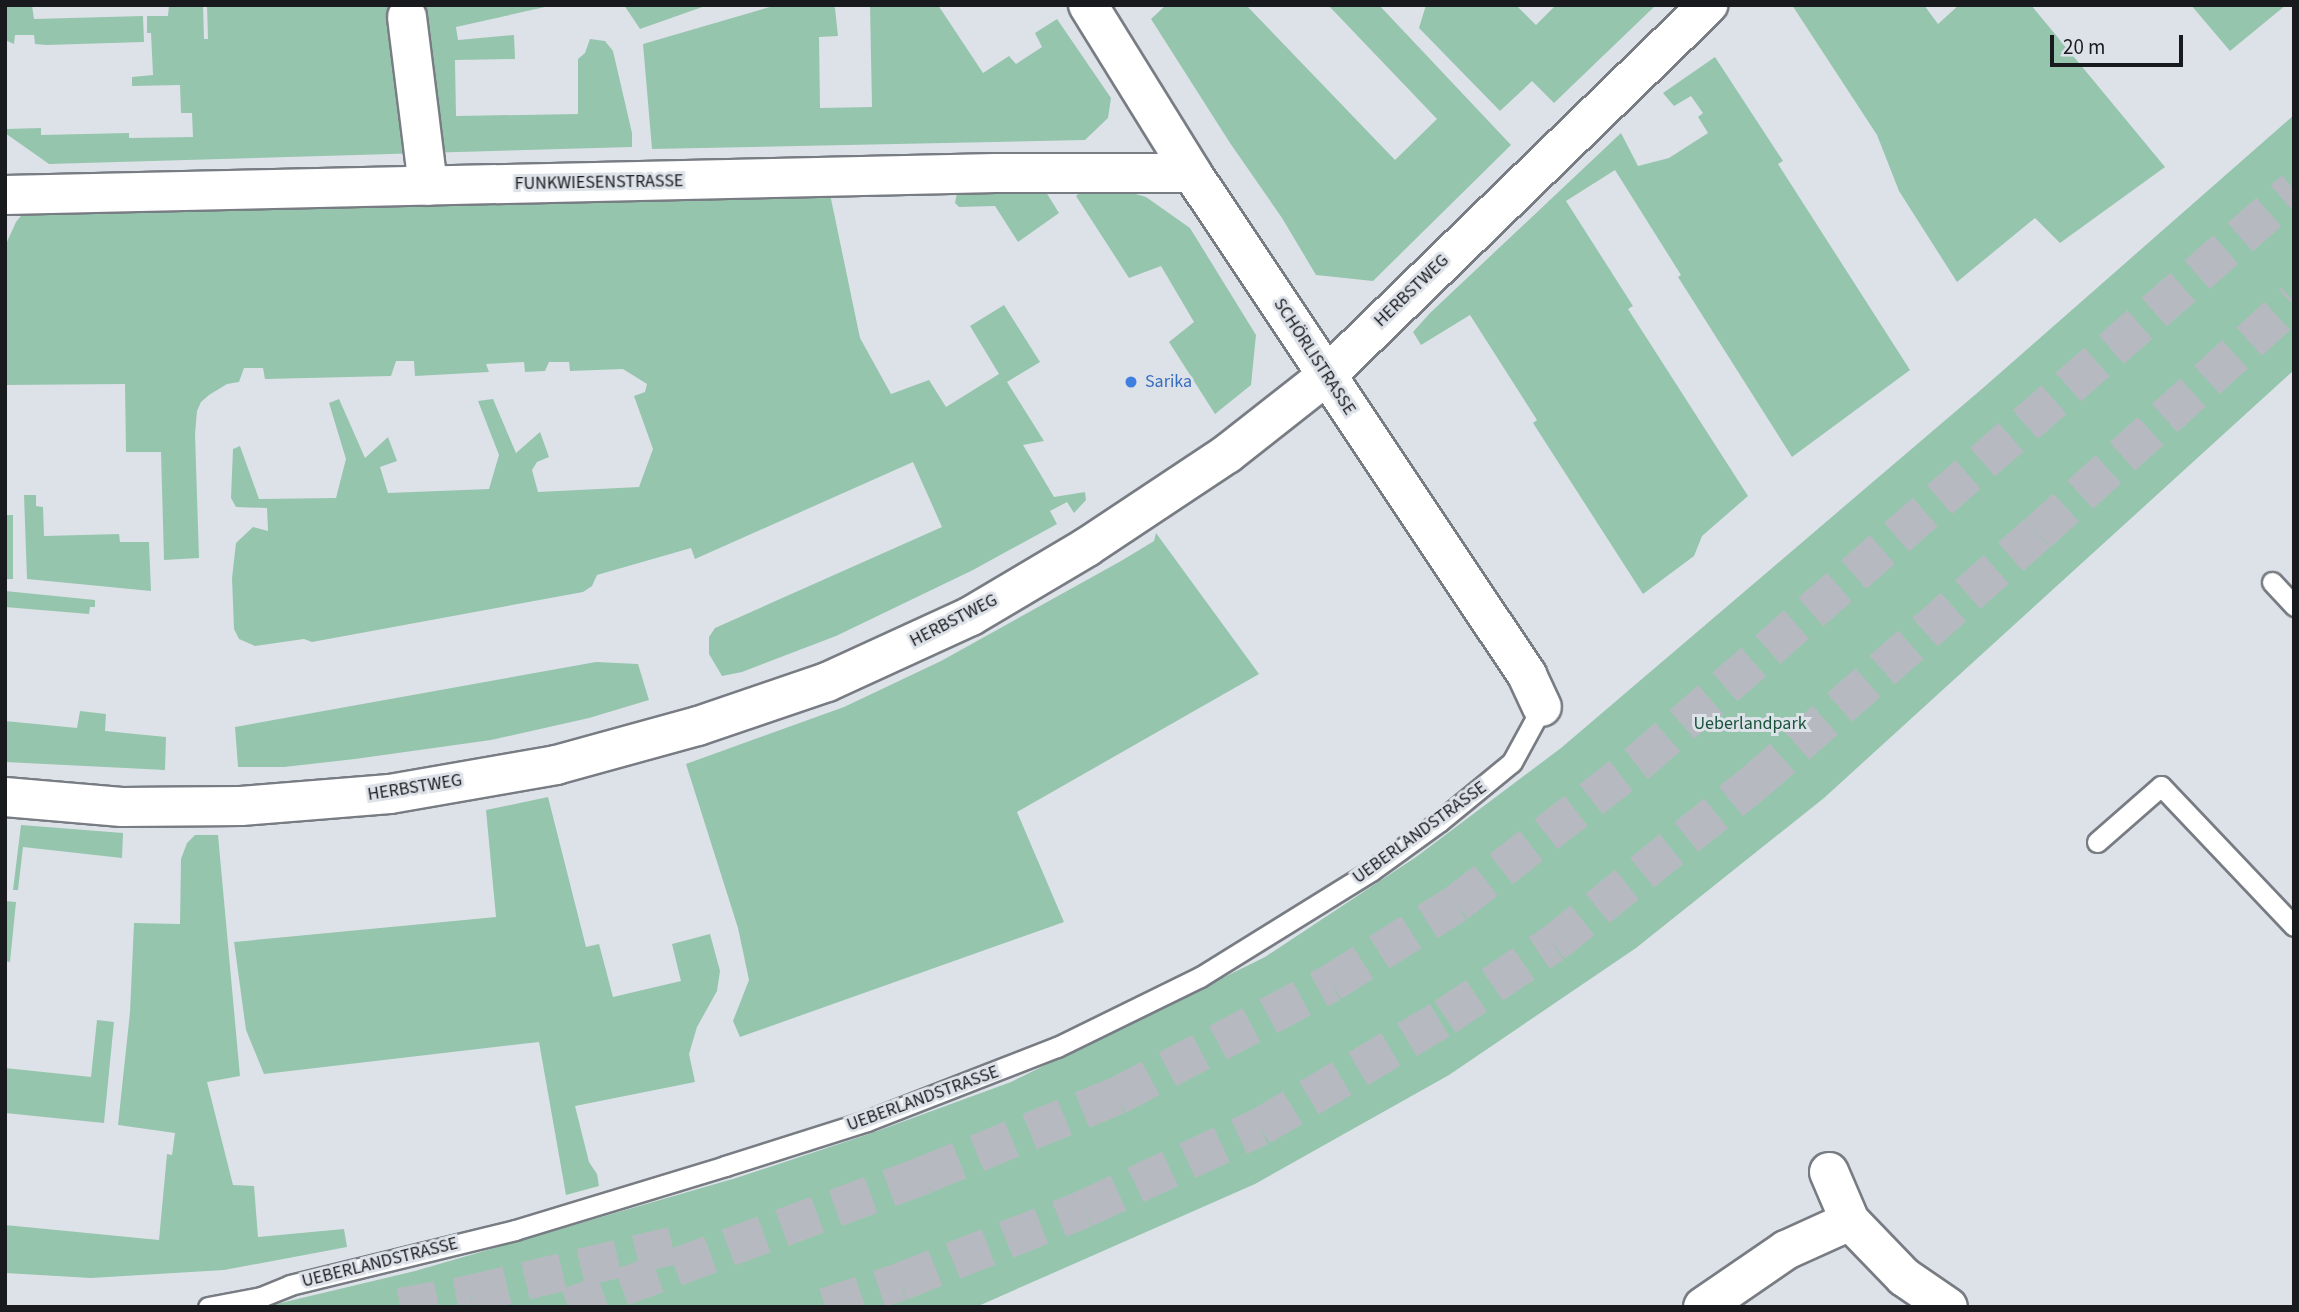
<!DOCTYPE html>
<meta charset="utf-8">
<style>
body{margin:0}
#map{position:relative;width:2299px;height:1312px;overflow:hidden;background:#dde2e9;font-family:"Source Sans 3",sans-serif}
div>[style]{position:absolute}
.green>*{inset:0;background:#96c5ad}
.highway-tunnel>*{height:38px;margin-top:-19px;transform-origin:0;background:repeating-linear-gradient(90deg,#b6bac0 0 38px,transparent 0 57px)}
.roads{filter:drop-shadow(2px 0 #787c83) drop-shadow(-2px 0 #787c83) drop-shadow(0 2px #787c83) drop-shadow(0 -2px #787c83)}
.lane>*{height:19px;margin:-9.5px;padding:0 9.5px;transform-origin:9.5px;border-radius:9.5px;background:#fff}
.street>*{height:38px;margin:-19px;padding:0 19px;transform-origin:19px;border-radius:19px;background:#fff}
.dots>*{width:19px;height:19px;translate:-50% -50%;box-sizing:border-box;border:4px solid #dde2e9;border-radius:50%}
span{translate:-50% -50%;white-space:nowrap;text-align:center;line-height:1.15;-webkit-text-stroke:6px #dde2e9;paint-order:stroke}
.street-label{font-size:18px;color:#191a1d}
.shop-label{font-size:18px;color:#366cbe}
.left{translate:0 -50%;text-align:left}
.park-label{font-size:18px;color:#19543b}
.frame{position:absolute;inset:0;border:7px solid #191a1d;pointer-events:none}
.scale{position:absolute;left:2050px;top:35px;width:133px;height:32px;box-sizing:border-box;border:4px solid #191a1d;border-top:0;padding-left:9px;font-size:21px;line-height:24px;white-space:nowrap;color:#191a1d;-webkit-text-stroke:5px #dde2e9;paint-order:stroke}
</style>
<div id="map">
<div class="green">
<div style="clip-path:polygon(32px 5px,34px 19px,143px 16px,144px 42px,46px 45px,35px 44px,34px 35px,15px 35px,14px 44px,5px 40px,5px 6px)"></div>
<div style="clip-path:polygon(169px 5px,203px 5px,204px 39px,208px 39px,207px 5px,554px 5px,456px 27px,458px 40px,514px 35px,515px 59px,455px 60px,456px 116px,578px 114px,578px 59px,585px 53px,590px 39px,605px 41px,613px 51px,632px 133px,632px 147px,49px 164px,5px 133px,6px 129px,41px 128px,41px 135px,129px 133px,129px 138px,193px 137px,192px 113px,181px 113px,180px 85px,132px 86px,132px 77px,153px 75px,151px 33px,147px 33px,147px 16px,168px 16px)"></div>
<div style="clip-path:polygon(624px 5px,708px 5px,640px 29px)"></div>
<div style="clip-path:polygon(777px 5px,832px 5px,835px 8px,838px 36px,819px 37px,820px 108px,872px 107px,870px 5px,938px 5px,983px 73px,1009px 56px,1016px 64px,1042px 47px,1035px 33px,1057px 19px,1111px 98px,1108px 118px,1085px 140px,652px 149px,643px 44px)"></div>
<div style="clip-path:polygon(1166px 5px,1246px 5px,1395px 160px,1437px 119px,1328px 5px,1379px 5px,1511px 145px,1373px 281px,1316px 275px,1282px 218px,1230px 143px,1151px 19px)"></div>
<div style="clip-path:polygon(1426px 5px,1516px 5px,1536px 25px,1556px 5px,1656px 5px,1554px 103px,1532px 81px,1500px 111px,1419px 28px)"></div>
<div style="clip-path:polygon(1792px 5px,1924px 5px,1938px 24px,1959px 5px,2031px 5px,2165px 167px,2060px 243px,2035px 218px,1957px 282px,1899px 191px,1877px 135px)"></div>
<div style="clip-path:polygon(2191px 5px,2286px 5px,2230px 51px)"></div>
<div style="clip-path:polygon(1715px 57px,1783px 161px,1778px 164px,1910px 370px,1792px 457px,1678px 277px,1681px 275px,1615px 170px,1566px 201px,1633px 306px,1628px 309px,1748px 496px,1702px 536px,1694px 556px,1643px 594px,1533px 423px,1537px 420px,1470px 315px,1421px 345px,1413px 332px,1430px 313px,1621px 133px,1638px 166px,1669px 158px,1708px 133px,1698px 117px,1703px 113px,1691px 96px,1674px 106px,1663px 93px)"></div>
<div style="clip-path:polygon(2294px 115px,2294px 370px,1824px 798px,1636px 948px,1449px 1075px,1255px 1184px,976px 1307px,264px 1307px,415px 1271px,736px 1178px,869px 1134px,1011px 1082px,1265px 957px,1416px 857px,1561px 748px,1983px 388px)"></div>
<div style="clip-path:polygon(1122px 190px,1146px 197px,1190px 228px,1256px 335px,1251px 385px,1215px 414px,1169px 342px,1194px 322px,1161px 266px,1129px 278px,1076px 196px,1081px 191px)"></div>
<div style="clip-path:polygon(1041px 191px,1046px 192px,1059px 213px,1018px 242px,995px 206px,959px 207px,955px 203px,957px 193px)"></div>
<div style="clip-path:polygon(830px 194px,860px 338px,891px 394px,929px 380px,946px 407px,999px 374px,970px 326px,1004px 305px,1040px 362px,1007px 382px,1044px 441px,1023px 445px,1054px 497px,1085px 492px,1086px 500px,1074px 513px,1067px 502px,1050px 511px,1057px 524px,973px 570px,836px 636px,742px 672px,722px 676px,709px 654px,709px 637px,715px 628px,942px 527px,913px 462px,695px 559px,691px 548px,597px 575px,592px 586px,583px 592px,312px 642px,304px 639px,255px 646px,239px 639px,234px 629px,232px 578px,236px 543px,253px 527px,268px 531px,267px 508px,236px 507px,231px 498px,233px 449px,240px 446px,259px 499px,336px 498px,346px 459px,329px 403px,339px 399px,365px 458px,388px 437px,397px 461px,380px 467px,388px 493px,489px 489px,499px 455px,478px 401px,493px 399px,516px 453px,540px 432px,549px 457px,537px 462px,532px 470px,538px 492px,639px 487px,653px 449px,634px 396px,645px 392px,647px 384px,623px 369px,570px 371px,569px 362px,549px 362px,545px 371px,525px 372px,524px 362px,486px 364px,489px 372px,415px 376px,414px 361px,396px 361px,391px 376px,265px 379px,263px 368px,244px 368px,239px 382px,227px 384px,209px 395px,201px 402px,197px 411px,195px 434px,199px 558px,164px 560px,161px 452px,126px 452px,125px 384px,5px 385px,6px 244px,16px 222px,25px 211px)"></div>
<div style="clip-path:polygon(24px 495px,36px 495px,36px 506px,43px 507px,44px 536px,119px 534px,120px 542px,149px 542px,151px 591px,27px 579px)"></div>
<div style="clip-path:polygon(5px 515px,13px 515px,13px 579px,5px 579px)"></div>
<div style="clip-path:polygon(1156px 533px,1259px 674px,1017px 812px,1064px 922px,740px 1037px,733px 1021px,749px 980px,738px 928px,686px 764px,844px 707px,941px 661px,1121px 561px,1154px 541px)"></div>
<div style="clip-path:polygon(5px 591px,95px 600px,95px 607px,90px 607px,89px 614px,5px 607px)"></div>
<div style="clip-path:polygon(596px 662px,638px 664px,649px 700px,589px 718px,491px 740px,355px 759px,284px 767px,238px 767px,235px 727px)"></div>
<div style="clip-path:polygon(80px 711px,106px 714px,105px 731px,166px 737px,165px 770px,5px 762px,5px 721px,77px 728px)"></div>
<div style="clip-path:polygon(548px 797px,586px 947px,599px 944px,613px 997px,681px 981px,672px 944px,710px 934px,720px 971px,717px 991px,697px 1027px,689px 1054px,695px 1082px,575px 1106px,589px 1162px,597px 1174px,599px 1186px,566px 1195px,539px 1042px,264px 1074px,246px 1030px,234px 942px,496px 917px,486px 810px)"></div>
<div style="clip-path:polygon(21px 825px,123px 833px,122px 858px,23px 847px,18px 890px,13px 890px)"></div>
<div style="clip-path:polygon(195px 835px,218px 835px,240px 1076px,207px 1082px,233px 1185px,254px 1186px,258px 1237px,344px 1229px,347px 1247px,224px 1270px,91px 1278px,5px 1273px,5px 1225px,159px 1240px,167px 1154px,172px 1155px,175px 1133px,118px 1125px,130px 1012px,134px 923px,180px 924px,181px 859px,187px 843px)"></div>
<div style="clip-path:polygon(5px 901px,16px 902px,10px 962px,5px 961px)"></div>
<div style="clip-path:polygon(97px 1020px,114px 1022px,104px 1123px,5px 1113px,5px 1068px,91px 1077px)"></div>
</div>
<div class="highway-tunnel">
<div style="left:400px;top:1307px;width:71px;rotate:-10.5deg"></div>
<div style="left:470px;top:1294px;width:208px;rotate:-13.4deg"></div>
<div style="left:568px;top:1307px;width:380px;rotate:-20.3deg"></div>
<div style="left:924px;top:1175px;width:209px;rotate:-22.3deg"></div>
<div style="left:1117px;top:1096px;width:242px;rotate:-27.8deg"></div>
<div style="left:1331px;top:983px;width:148px;rotate:-32.3deg"></div>
<div style="left:1456px;top:904px;width:232px;rotate:-37.8deg"></div>
<div style="left:1639px;top:762px;width:870px;rotate:-41.13deg"></div>
<div style="left:825px;top:1307px;width:79px;rotate:-18.4deg"></div>
<div style="left:900px;top:1282px;width:198px;rotate:-21.6deg"></div>
<div style="left:1084px;top:1209px;width:194px;rotate:-25deg"></div>
<div style="left:1260px;top:1127px;width:215px;rotate:-30.7deg"></div>
<div style="left:1445px;top:1017px;width:130px;rotate:-34.1deg"></div>
<div style="left:1553px;top:944px;width:258px;rotate:-38.7deg"></div>
<div style="left:1754px;top:783px;width:378px;rotate:-41.4deg"></div>
<div style="left:2038px;top:533px;width:345px;rotate:-42.2deg"></div>
</div>
<div class="roads">
<div class="lane">
<div style="left:2272px;top:582px;width:33px;rotate:47deg"></div>
<div style="left:2097px;top:842px;width:85px;rotate:-41.2deg"></div>
<div style="left:2161px;top:786px;width:193px;rotate:46.5deg"></div>
<div style="left:208px;top:1307px;width:54px;rotate:-10.7deg"></div>
<div style="left:261px;top:1297px;width:31px;rotate:-22deg"></div>
<div style="left:290px;top:1285px;width:232px;rotate:-13.7deg"></div>
<div style="left:515px;top:1230px;width:220px;rotate:-16.9deg"></div>
<div style="left:725px;top:1166px;width:149px;rotate:-17.6deg"></div>
<div style="left:867px;top:1121px;width:204px;rotate:-21.3deg"></div>
<div style="left:1057px;top:1047px;width:159px;rotate:-26.1deg"></div>
<div style="left:1200px;top:977px;width:201px;rotate:-31.8deg"></div>
<div style="left:1371px;top:871px;width:84px;rotate:-35.8deg"></div>
<div style="left:1439px;top:822px;width:94px;rotate:-39.4deg"></div>
<div style="left:1512px;top:762px;width:63px;rotate:-61.4deg"></div>
</div>
<div class="street">
<div style="left:1088px;top:5px;width:198px;rotate:58.2deg"></div>
<div style="left:1192px;top:173px;width:604px;rotate:56.28deg"></div>
<div style="left:1527px;top:675px;width:35px;rotate:65deg"></div>
<div style="left:407px;top:17px;width:170px;rotate:82.9deg"></div>
<div style="left:5px;top:195px;width:991px;rotate:-1.27deg"></div>
<div style="left:996px;top:173px;width:196px"></div>
<div style="left:5px;top:797px;width:117px;rotate:4.9deg"></div>
<div style="left:122px;top:807px;width:119px;rotate:-0.5deg"></div>
<div style="left:241px;top:806px;width:149px;rotate:-4.6deg"></div>
<div style="left:390px;top:794px;width:169px;rotate:-9.9deg"></div>
<div style="left:556px;top:765px;width:147px;rotate:-15.4deg"></div>
<div style="left:698px;top:726px;width:136px;rotate:-18.8deg"></div>
<div style="left:827px;top:682px;width:158px;rotate:-24.6deg"></div>
<div style="left:971px;top:616px;width:135px;rotate:-30.7deg"></div>
<div style="left:1087px;top:547px;width:168px;rotate:-33.6deg"></div>
<div style="left:1227px;top:454px;width:126px;rotate:-38.2deg"></div>
<div style="left:1326px;top:376px;width:533px;rotate:-44.16deg"></div>
<div style="left:1829px;top:1172px;width:53px;rotate:66.8deg"></div>
<div style="left:1850px;top:1221px;width:78px;rotate:46deg"></div>
<div style="left:1904px;top:1277px;width:53px;rotate:34.3deg"></div>
<div style="left:1703px;top:1307px;width:101px;rotate:-34.5deg"></div>
<div style="left:1786px;top:1250px;width:70px;rotate:-24.4deg"></div>
</div>
</div>
<div class="dots">
<div style="left:1131px;top:382px;background:#3f7fe0"></div>
</div>
<div class="street-label">
<span style="left:599px;top:183px;rotate:-1deg">FUNKWIESENSTRASSE</span>
<span style="left:1412px;top:291px;rotate:-44deg">HERBSTWEG</span>
<span style="left:1314px;top:357px;rotate:57deg">SCHÖRLISTRASSE</span>
<span style="left:954px;top:621px;rotate:-27deg">HERBSTWEG</span>
<span style="left:415px;top:788px;rotate:-9deg">HERBSTWEG</span>
<span style="left:1420px;top:833px;rotate:-36deg">UEBERLANDSTRASSE</span>
<span style="left:923px;top:1099px;rotate:-20deg">UEBERLANDSTRASSE</span>
<span style="left:380px;top:1263px;rotate:-14deg">UEBERLANDSTRASSE</span>
</div>
<div class="shop-label">
<span class="left" style="left:1145px;top:382px">Sarika</span>
</div>
<div class="park-label">
<span style="left:1750px;top:724px">Ueberlandpark</span>
</div>
<div class="frame"></div>
<div class="scale">20 m</div>
</div>
